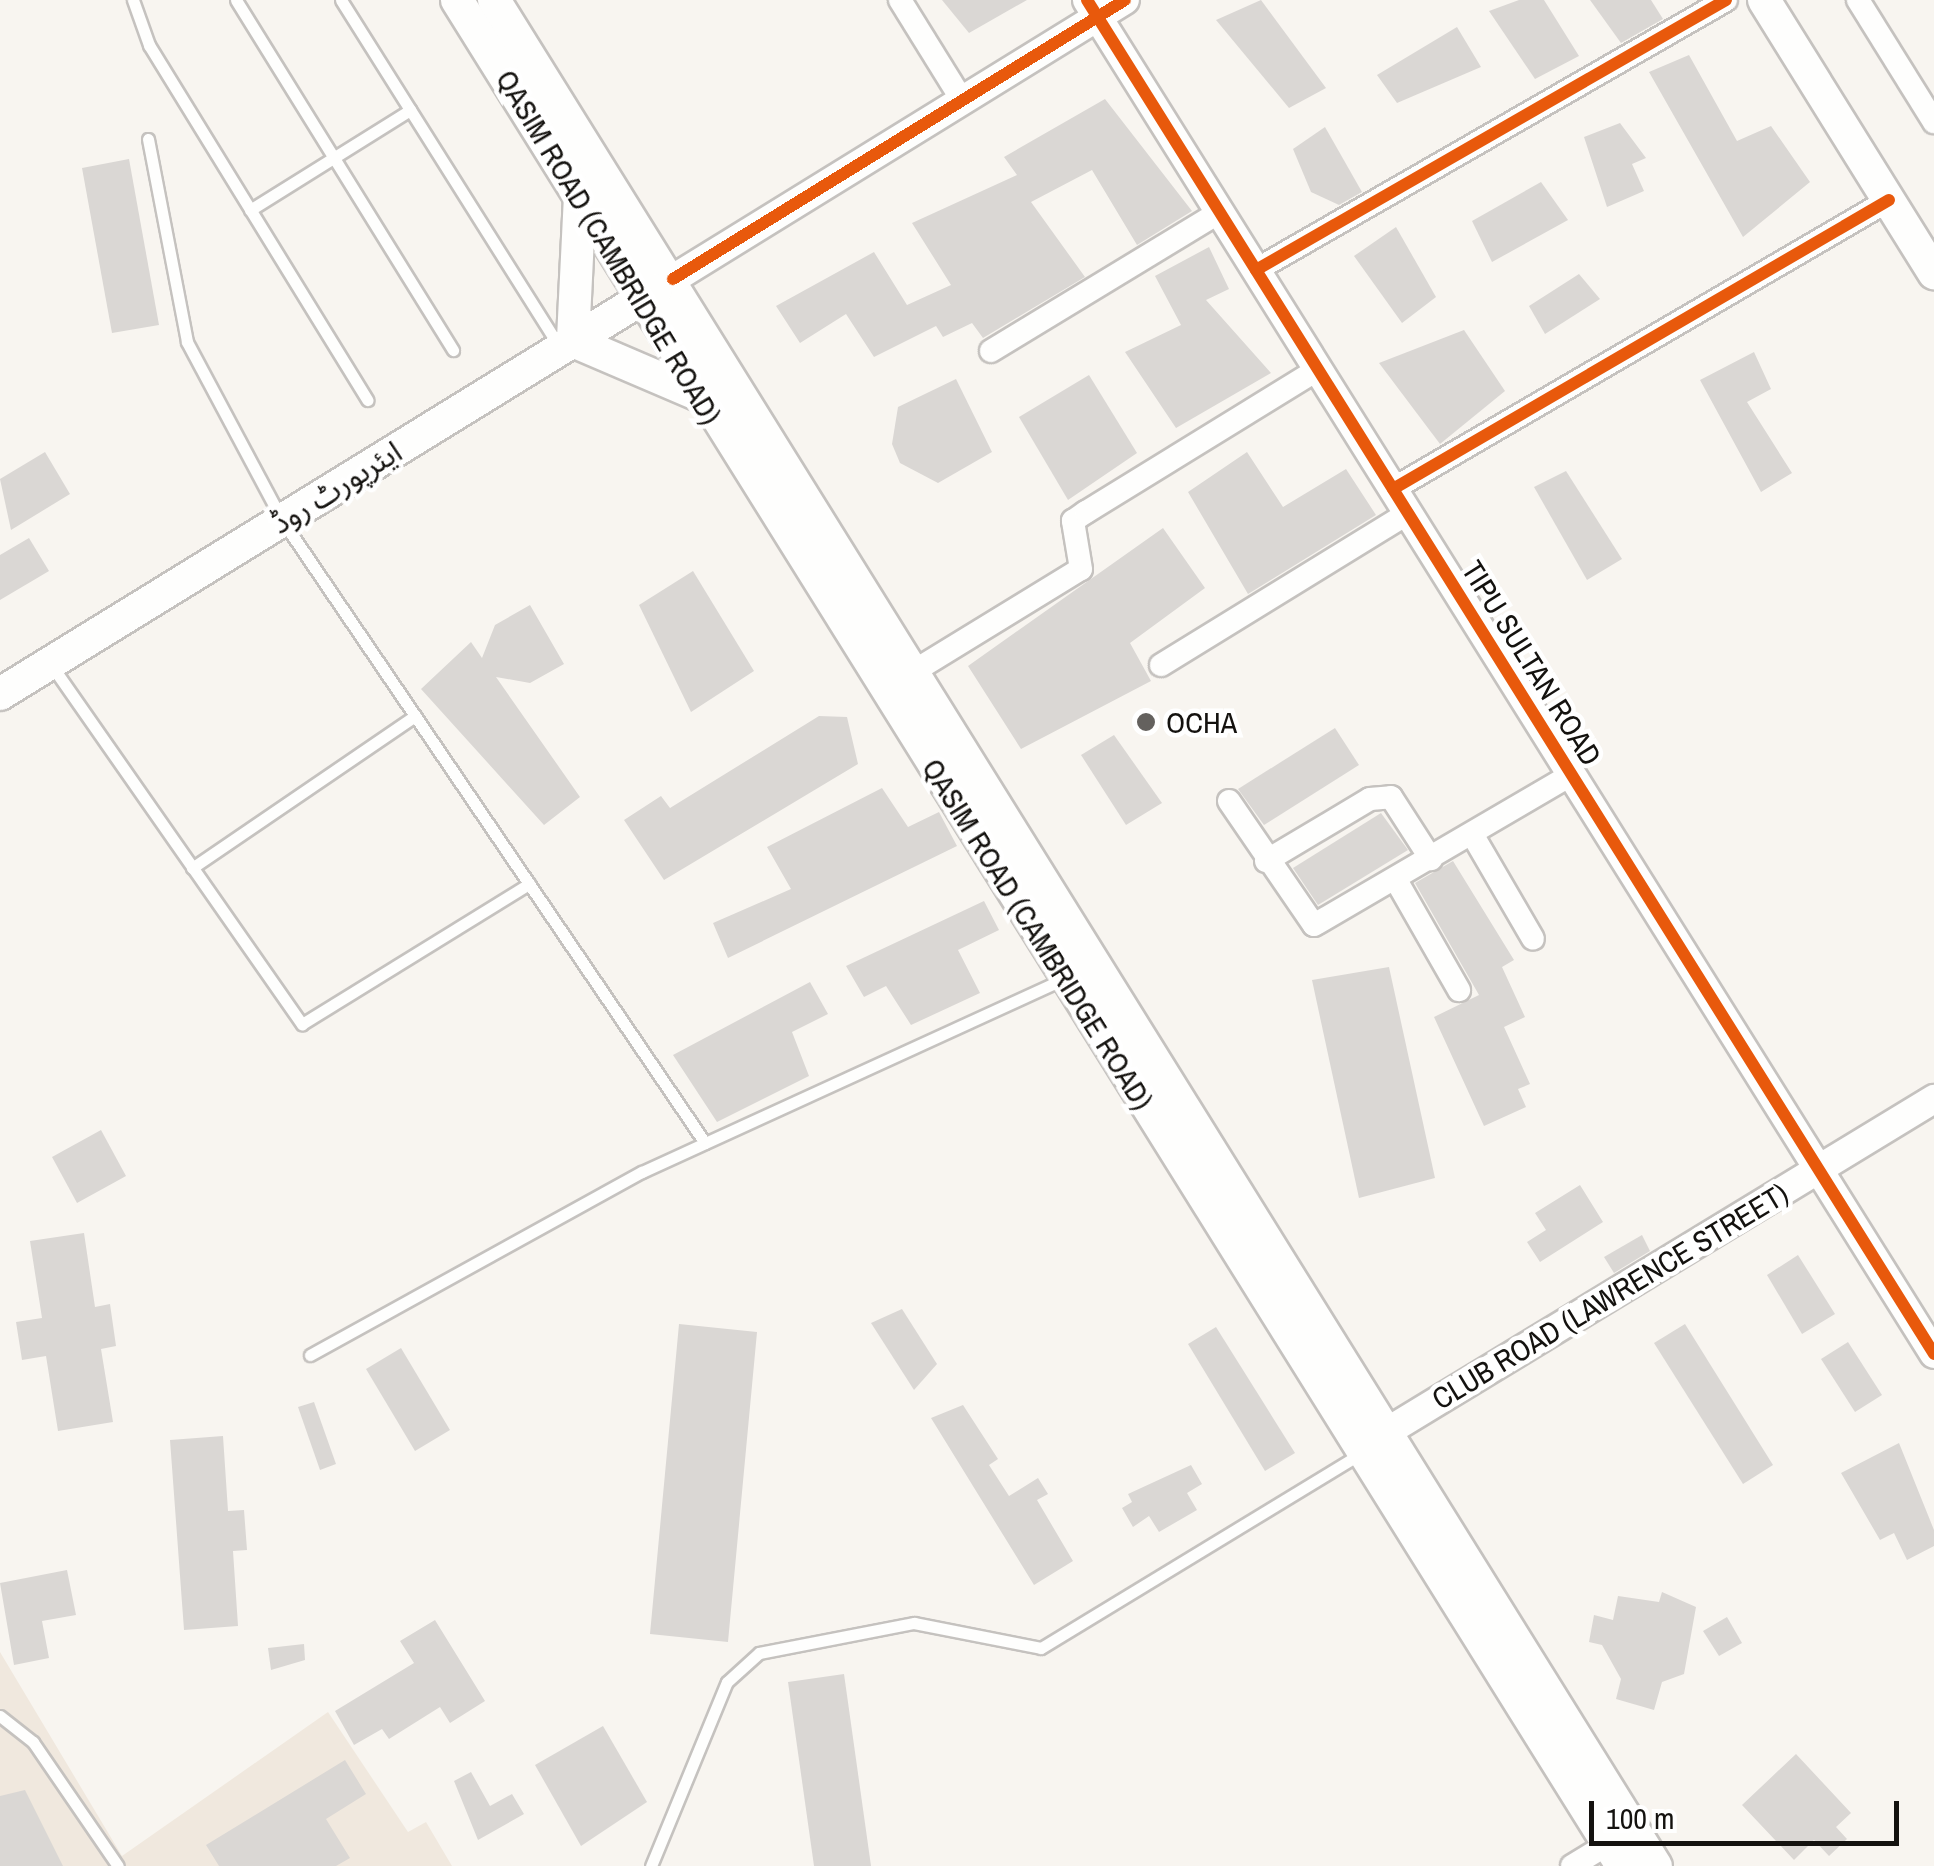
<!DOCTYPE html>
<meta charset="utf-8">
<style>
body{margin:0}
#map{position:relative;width:1934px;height:1866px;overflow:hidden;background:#f8f5f0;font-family:"Archivo Narrow","Noto Sans Arabic",sans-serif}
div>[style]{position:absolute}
.built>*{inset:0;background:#f0e8de}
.building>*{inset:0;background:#dad7d4}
.roads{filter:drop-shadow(2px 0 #c5c2bf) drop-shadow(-2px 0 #c5c2bf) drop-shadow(0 2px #c5c2bf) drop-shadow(0 -2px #c5c2bf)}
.service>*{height:11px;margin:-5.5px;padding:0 5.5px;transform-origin:5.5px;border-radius:5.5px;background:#fefefd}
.minor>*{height:22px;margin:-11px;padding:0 11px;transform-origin:11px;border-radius:11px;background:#fefefd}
.tertiary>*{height:28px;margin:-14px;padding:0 14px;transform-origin:14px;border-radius:14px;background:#fefefd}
.secondary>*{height:32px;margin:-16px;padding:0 16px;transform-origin:16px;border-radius:16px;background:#fefefd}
.cycleway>*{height:12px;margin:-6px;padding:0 6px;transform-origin:6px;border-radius:6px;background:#e8590c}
.dots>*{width:28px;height:28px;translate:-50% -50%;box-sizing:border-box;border:5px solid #fff;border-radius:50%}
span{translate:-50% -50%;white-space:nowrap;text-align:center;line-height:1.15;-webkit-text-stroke:9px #fff;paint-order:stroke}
.street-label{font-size:30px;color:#14120f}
.poi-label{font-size:30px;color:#14120f}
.left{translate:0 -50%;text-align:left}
.scale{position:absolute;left:1589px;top:1801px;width:310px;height:45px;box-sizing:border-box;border:5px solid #14120f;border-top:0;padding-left:12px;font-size:30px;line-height:35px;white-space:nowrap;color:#14120f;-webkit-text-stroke:8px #fff;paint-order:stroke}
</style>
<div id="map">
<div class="built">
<div style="clip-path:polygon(0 1652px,122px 1856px,328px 1712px,408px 1832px,426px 1822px,452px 1866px,0 1866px)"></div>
</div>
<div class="building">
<div style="clip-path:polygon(942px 0,1027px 0,969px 33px)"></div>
<div style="clip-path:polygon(1261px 0,1326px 88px,1289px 108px,1216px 20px)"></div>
<div style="clip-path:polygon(1519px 0,1544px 0,1579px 56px,1535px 79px,1489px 11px)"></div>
<div style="clip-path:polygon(1590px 0,1651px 0,1663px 19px,1621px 43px)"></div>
<div style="clip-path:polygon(1457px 27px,1481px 67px,1397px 103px,1377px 75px)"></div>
<div style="clip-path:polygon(1689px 55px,1737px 141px,1771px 126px,1810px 182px,1743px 237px,1649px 72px)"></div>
<div style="clip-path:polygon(1105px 99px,1192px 211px,1137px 245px,1092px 170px,1031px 202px,1085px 277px,983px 338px,972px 323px,943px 337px,936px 326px,874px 357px,846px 314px,800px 343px,776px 306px,874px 252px,907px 305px,951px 285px,912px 223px,1017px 175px,1004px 157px)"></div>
<div style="clip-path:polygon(1620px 123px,1646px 158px,1632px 164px,1644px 191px,1607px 207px,1584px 137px)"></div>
<div style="clip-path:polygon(1325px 127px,1362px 192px,1339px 205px,1311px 192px,1293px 149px)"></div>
<div style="clip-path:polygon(129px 159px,159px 325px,112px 333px,82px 168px)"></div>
<div style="clip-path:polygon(1541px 182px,1568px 220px,1492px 262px,1472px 221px)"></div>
<div style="clip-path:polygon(1396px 227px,1436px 297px,1402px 323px,1354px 256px)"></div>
<div style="clip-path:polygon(1209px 247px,1229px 289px,1206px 300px,1271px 373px,1176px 428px,1125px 352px,1181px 325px,1155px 276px)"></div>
<div style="clip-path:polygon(1579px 274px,1600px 299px,1545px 334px,1529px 306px)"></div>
<div style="clip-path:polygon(1464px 330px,1505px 391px,1440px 444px,1379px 363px)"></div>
<div style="clip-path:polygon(1754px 352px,1771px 389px,1747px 402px,1792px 473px,1761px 492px,1700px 380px)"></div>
<div style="clip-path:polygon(1089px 375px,1137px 453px,1068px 500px,1019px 417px)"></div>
<div style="clip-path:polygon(956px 379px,992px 452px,938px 483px,900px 463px,892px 444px,898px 407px)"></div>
<div style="clip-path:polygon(45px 452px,70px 494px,11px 530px,0 479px)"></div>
<div style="clip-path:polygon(1247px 452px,1283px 507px,1346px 469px,1376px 515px,1248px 594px,1188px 492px)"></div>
<div style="clip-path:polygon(1566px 471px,1622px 559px,1587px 580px,1534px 487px)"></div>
<div style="clip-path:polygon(1163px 528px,1205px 588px,1130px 643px,1151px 681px,1021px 749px,968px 666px)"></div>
<div style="clip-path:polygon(29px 538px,49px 571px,0 600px,0 555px)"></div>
<div style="clip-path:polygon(693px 571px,754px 671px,691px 712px,639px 605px)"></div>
<div style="clip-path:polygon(530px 605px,564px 664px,530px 683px,496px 677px,580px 797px,544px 825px,421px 689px,471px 642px,482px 658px,495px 625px)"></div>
<div style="clip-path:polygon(819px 716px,847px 717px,858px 764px,664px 880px,624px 820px,661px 796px,670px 808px)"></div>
<div style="clip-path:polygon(1335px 728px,1359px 765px,1264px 825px,1238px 789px)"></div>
<div style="clip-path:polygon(1114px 735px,1162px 803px,1126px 825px,1081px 755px)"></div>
<div style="clip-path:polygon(882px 788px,908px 827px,939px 812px,957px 846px,728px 958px,713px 923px,791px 889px,767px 847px)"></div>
<div style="clip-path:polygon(1381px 813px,1408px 850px,1318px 905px,1293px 868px)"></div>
<div style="clip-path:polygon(1453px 861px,1514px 960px,1502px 967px,1525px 1017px,1504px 1027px,1530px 1084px,1518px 1089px,1526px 1107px,1484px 1126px,1434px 1017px,1479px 995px,1415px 883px)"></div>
<div style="clip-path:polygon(984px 901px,999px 930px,958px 950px,980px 993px,911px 1025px,886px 986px,864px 997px,846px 966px)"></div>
<div style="clip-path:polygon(1389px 967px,1435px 1178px,1359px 1198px,1312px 980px)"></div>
<div style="clip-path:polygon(810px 982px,828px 1014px,792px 1032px,809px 1076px,717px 1122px,673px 1055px)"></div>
<div style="clip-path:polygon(101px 1130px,126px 1176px,77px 1203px,52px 1157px)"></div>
<div style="clip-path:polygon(1580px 1185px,1603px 1222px,1540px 1262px,1527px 1242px,1546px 1230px,1535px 1213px)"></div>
<div style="clip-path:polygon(84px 1233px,95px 1307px,110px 1304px,116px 1346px,101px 1349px,113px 1422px,58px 1431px,46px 1356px,22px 1360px,16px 1322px,42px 1318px,30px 1241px)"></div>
<div style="clip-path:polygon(1642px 1235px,1650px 1251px,1614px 1273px,1604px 1257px)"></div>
<div style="clip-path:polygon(1798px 1255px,1835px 1314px,1802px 1334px,1767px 1275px)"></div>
<div style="clip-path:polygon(902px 1309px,937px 1364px,914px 1390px,871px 1323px)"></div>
<div style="clip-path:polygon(679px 1324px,757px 1332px,728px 1642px,650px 1634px)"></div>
<div style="clip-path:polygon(1685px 1324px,1773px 1465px,1743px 1484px,1654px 1343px)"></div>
<div style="clip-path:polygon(1216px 1327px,1295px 1453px,1265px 1471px,1188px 1344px)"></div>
<div style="clip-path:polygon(1848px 1342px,1882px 1395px,1855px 1412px,1821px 1359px)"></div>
<div style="clip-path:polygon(401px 1348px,450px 1430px,415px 1451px,366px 1369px)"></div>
<div style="clip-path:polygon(314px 1402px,336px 1464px,320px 1470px,298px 1407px)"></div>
<div style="clip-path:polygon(963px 1405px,998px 1459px,989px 1465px,1009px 1496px,1038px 1478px,1048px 1494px,1037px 1500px,1073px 1561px,1034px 1585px,931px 1418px)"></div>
<div style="clip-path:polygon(223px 1436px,228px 1511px,244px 1510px,247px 1550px,233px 1551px,238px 1626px,184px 1630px,170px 1440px)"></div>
<div style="clip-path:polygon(1899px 1443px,1934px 1530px,1934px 1546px,1907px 1560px,1894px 1533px,1880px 1540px,1841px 1473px)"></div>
<div style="clip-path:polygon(1191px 1465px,1202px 1484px,1187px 1493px,1197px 1510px,1159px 1532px,1149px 1516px,1133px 1527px,1122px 1508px,1132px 1502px,1128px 1494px)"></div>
<div style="clip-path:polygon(67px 1570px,76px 1615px,42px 1621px,49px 1658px,14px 1665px,0 1583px)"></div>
<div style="clip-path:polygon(1662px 1592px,1696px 1607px,1684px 1674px,1662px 1682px,1654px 1710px,1616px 1699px,1621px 1679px,1602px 1645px,1589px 1642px,1594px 1615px,1613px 1620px,1618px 1596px,1659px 1602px)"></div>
<div style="clip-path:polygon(1727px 1617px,1742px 1643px,1719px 1656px,1703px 1631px)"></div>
<div style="clip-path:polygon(435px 1620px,485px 1701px,450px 1723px,440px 1707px,389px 1739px,382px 1729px,354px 1745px,335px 1711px,414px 1663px,400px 1641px)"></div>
<div style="clip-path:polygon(304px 1644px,305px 1660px,271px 1670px,268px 1648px)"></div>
<div style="clip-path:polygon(844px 1674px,871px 1866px,814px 1866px,788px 1682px)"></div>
<div style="clip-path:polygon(603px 1726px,647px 1802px,581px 1846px,535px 1765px)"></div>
<div style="clip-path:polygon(1796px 1754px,1851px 1813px,1836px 1827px,1847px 1839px,1829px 1856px,1814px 1840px,1794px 1860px,1742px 1805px)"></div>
<div style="clip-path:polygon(345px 1760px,366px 1794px,326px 1819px,350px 1858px,336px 1866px,219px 1866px,206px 1845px)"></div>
<div style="clip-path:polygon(471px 1772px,490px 1806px,512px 1794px,524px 1814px,478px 1840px,454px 1781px)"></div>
<div style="clip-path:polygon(25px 1790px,63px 1866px,0 1866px,0 1796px)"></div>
</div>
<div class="roads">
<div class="service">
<div style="left:133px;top:0;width:48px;rotate:70.4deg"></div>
<div style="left:149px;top:45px;width:417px;rotate:58.4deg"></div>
<div style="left:236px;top:0;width:412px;rotate:58.2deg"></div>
<div style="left:341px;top:0;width:408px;rotate:57.8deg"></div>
<div style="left:148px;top:139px;width:207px;rotate:79.1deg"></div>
<div style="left:187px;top:342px;width:202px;rotate:61.9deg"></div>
<div style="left:282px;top:520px;width:753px;rotate:55.82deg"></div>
<div style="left:250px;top:210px;width:189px;rotate:-32deg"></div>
<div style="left:52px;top:666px;width:437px;rotate:55.1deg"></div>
<div style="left:302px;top:1024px;width:267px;rotate:-31.7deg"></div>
<div style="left:192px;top:868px;width:270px;rotate:-34.3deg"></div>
<div style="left:310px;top:1355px;width:379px;rotate:-28.9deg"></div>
<div style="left:642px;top:1172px;width:466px;rotate:-24.6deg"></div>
<div style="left:0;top:1716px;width:42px;rotate:38.2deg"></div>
<div style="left:33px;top:1742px;width:150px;rotate:55.6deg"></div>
<div style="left:651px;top:1866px;width:199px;rotate:-67.6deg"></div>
<div style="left:727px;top:1682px;width:43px;rotate:-42.2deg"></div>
<div style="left:759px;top:1653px;width:158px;rotate:-11deg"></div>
<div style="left:914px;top:1623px;width:129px;rotate:11.1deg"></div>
<div style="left:1041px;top:1648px;width:373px;rotate:-31.3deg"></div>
</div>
<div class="minor">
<div style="left:900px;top:0;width:118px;rotate:58.2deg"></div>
<div style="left:1858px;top:0;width:144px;rotate:58.1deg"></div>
<div style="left:1256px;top:270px;width:542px;rotate:-29.88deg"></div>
<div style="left:991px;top:351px;width:268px;rotate:-31.3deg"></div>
<div style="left:1393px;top:489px;width:574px;rotate:-30.23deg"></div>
<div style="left:1161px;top:665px;width:290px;rotate:-31.6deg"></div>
<div style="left:916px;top:670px;width:193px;rotate:-31.5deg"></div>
<div style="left:1081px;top:569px;width:49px;rotate:-99.5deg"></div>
<div style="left:1073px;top:521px;width:16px;rotate:-35deg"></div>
<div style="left:1086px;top:512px;width:273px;rotate:-31.6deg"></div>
<div style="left:1229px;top:801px;width:150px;rotate:55.6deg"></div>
<div style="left:1314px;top:925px;width:299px;rotate:-30.3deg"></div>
<div style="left:1472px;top:834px;width:121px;rotate:59.8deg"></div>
<div style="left:1266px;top:861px;width:121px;rotate:-30.8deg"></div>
<div style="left:1370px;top:799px;width:21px;rotate:-5deg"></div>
<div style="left:1391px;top:797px;width:74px;rotate:57.2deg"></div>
<div style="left:1396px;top:880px;width:127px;rotate:60.2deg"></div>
<div style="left:1572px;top:1866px;width:42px;rotate:-31.4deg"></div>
</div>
<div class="tertiary">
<div style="left:1087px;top:0;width:1597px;rotate:57.97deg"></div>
<div style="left:673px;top:279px;width:531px;rotate:-31.69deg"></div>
<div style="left:1390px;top:1430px;width:637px;rotate:-31.32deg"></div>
</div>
<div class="secondary">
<div style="left:457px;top:0;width:2200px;rotate:58.02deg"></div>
<div style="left:494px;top:0;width:2198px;rotate:58.09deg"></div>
<div style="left:1764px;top:0;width:322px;rotate:58.1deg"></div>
<div style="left:580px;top:196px;width:145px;rotate:92.8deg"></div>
<div style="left:573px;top:341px;width:137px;rotate:23.2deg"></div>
<div style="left:0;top:694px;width:770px;rotate:-31.63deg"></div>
</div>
</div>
<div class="cycleway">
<div style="left:1087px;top:0;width:1597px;rotate:57.97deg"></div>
<div style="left:1256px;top:270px;width:542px;rotate:-29.88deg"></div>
<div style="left:673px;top:279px;width:531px;rotate:-31.69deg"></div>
<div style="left:1393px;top:489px;width:574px;rotate:-30.23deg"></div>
</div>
<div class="dots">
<div style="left:1146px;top:722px;background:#64615e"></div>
</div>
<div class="street-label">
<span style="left:609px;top:247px;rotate:59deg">QASIM ROAD (CAMBRIDGE ROAD)</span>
<span style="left:336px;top:487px;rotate:-32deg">ایئرپورٹ روڈ</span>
<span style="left:1532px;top:663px;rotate:58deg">TIPU SULTAN ROAD</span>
<span style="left:1038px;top:934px;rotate:58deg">QASIM ROAD (CAMBRIDGE ROAD)</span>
<span style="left:1610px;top:1296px;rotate:-31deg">CLUB ROAD (LAWRENCE STREET)</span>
</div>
<div class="poi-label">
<span class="left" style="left:1166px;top:722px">OCHA</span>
</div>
<div class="scale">100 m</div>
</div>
